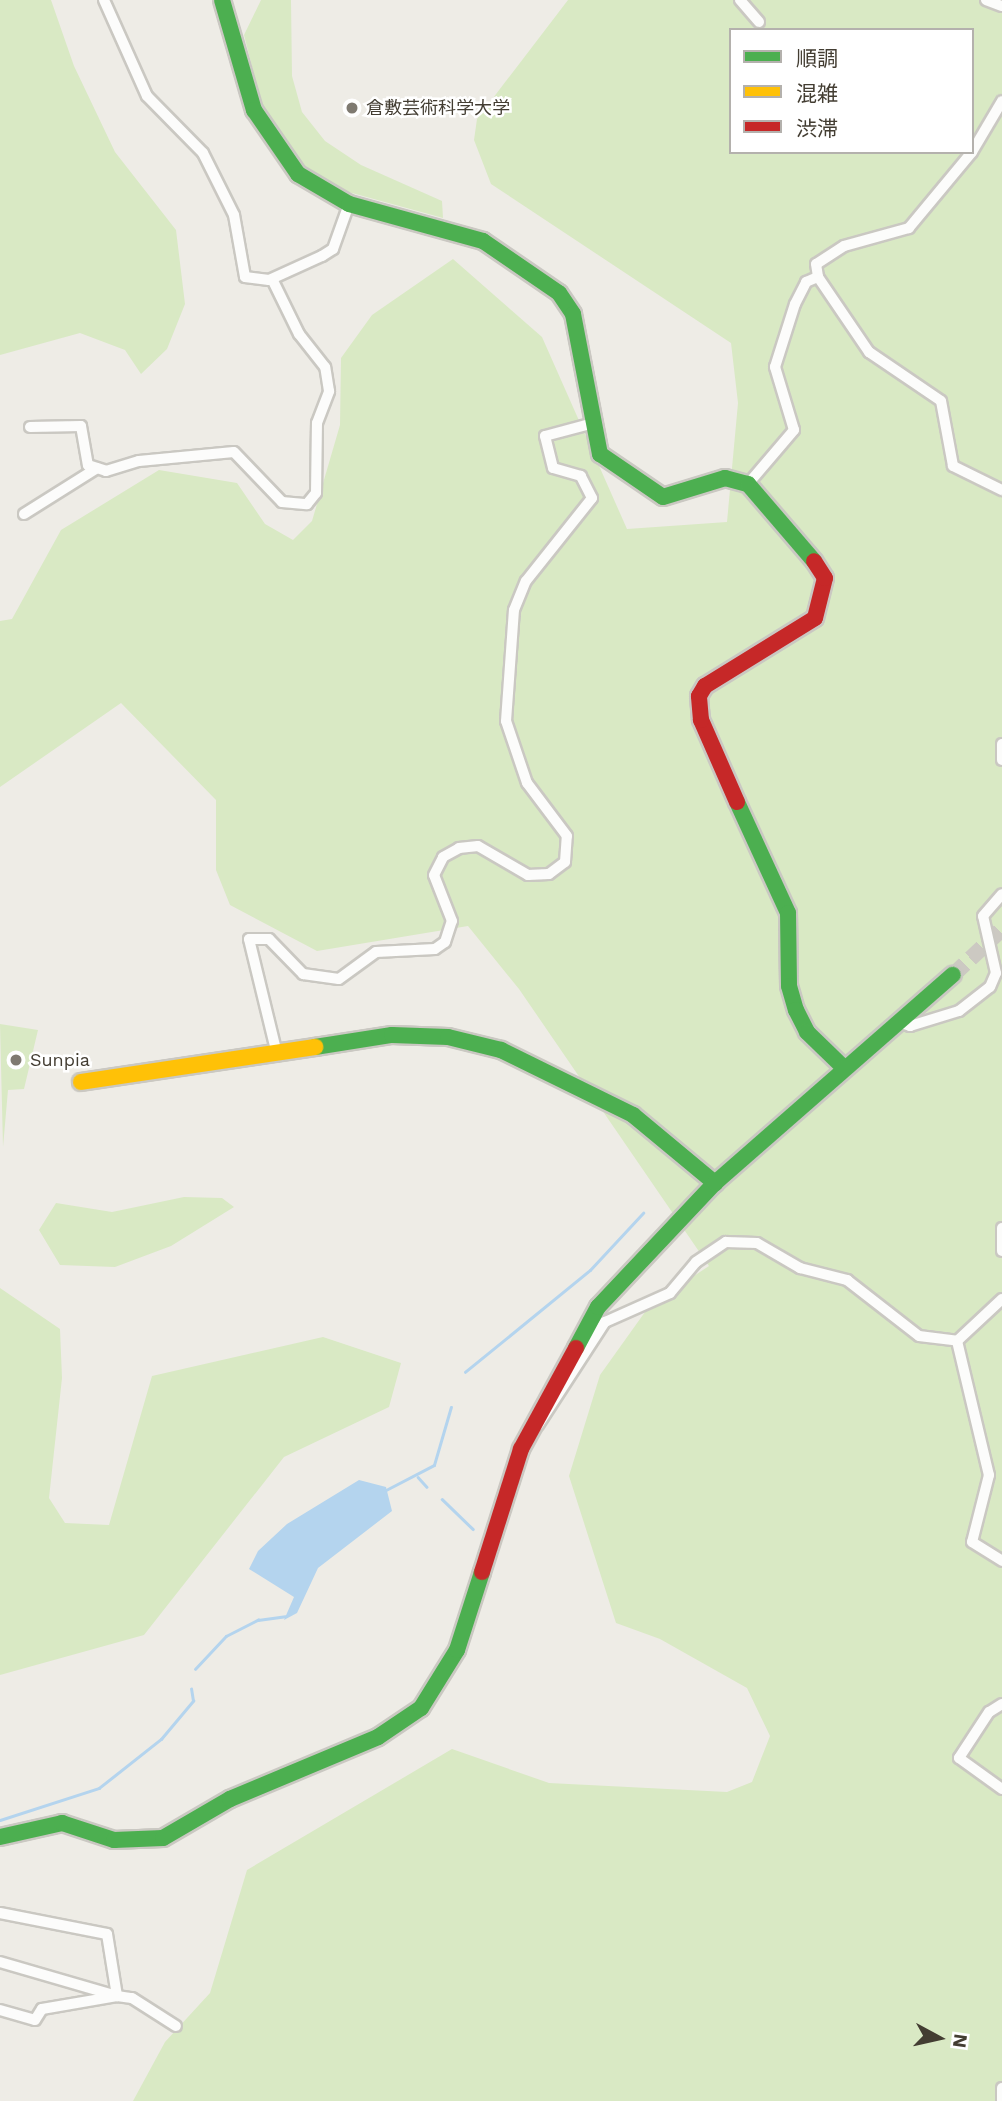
<!DOCTYPE html>
<meta charset="utf-8">
<style>
body{margin:0}
#map{position:relative;width:1002px;height:2101px;overflow:hidden;background:#eeece6;font-family:"Work Sans","Noto Sans JP",sans-serif}
div>[style]{position:absolute}
.green>*{inset:0;background:#d9e9c4}
.water>*{inset:0;background:#b4d4ee}
.stream>*{height:2.5px;margin:-1.25px;padding:0 1.25px;transform-origin:1.25px;border-radius:1.25px;background:#b4d4ee}
.secondary-tunnel>*{height:16px;margin-top:-8px;transform-origin:0;background:repeating-linear-gradient(90deg,#ccc9c2 0 16px,transparent 0 24px)}
.roads{filter:drop-shadow(2px 0 #cac8c2) drop-shadow(-2px 0 #cac8c2) drop-shadow(0 2px #cac8c2) drop-shadow(0 -2px #cac8c2)}
.street>*{height:10px;margin:-5px;padding:0 5px;transform-origin:5px;border-radius:5px;background:#fcfcfb}
.fast>*{height:16px;margin:-8px;padding:0 8px;transform-origin:8px;border-radius:8px;background:#4caf50}
.slow>*{height:16px;margin:-8px;padding:0 8px;transform-origin:8px;border-radius:8px;background:#ffc107}
.jam>*{height:16px;margin:-8px;padding:0 8px;transform-origin:8px;border-radius:8px;background:#c62828}
.dots>*{width:19px;height:19px;translate:-50% -50%;box-sizing:border-box;border:4px solid #fff;border-radius:50%}
span{translate:-50% -50%;white-space:nowrap;text-align:center;line-height:1.15;-webkit-text-stroke:5px #fff;paint-order:stroke}
.poi-label{font-size:18px;color:#433d32}
.left{translate:0 -50%;text-align:left}
.legend{position:absolute;left:729px;top:28px;width:245px;height:126px;box-sizing:border-box;background:#fff;border:2px solid #b4b1ad;margin:0;padding:9px 12px;list-style:none;font-size:21px;color:#433d32}
.legend li{display:flex;align-items:center;gap:14px;height:35px}
.legend b{width:35px;border:2px solid #b4b1ad}
.north{position:absolute;left:904px;top:2003px;width:70px;height:70px;-webkit-text-stroke:5px #fff;paint-order:stroke;rotate:98deg;font-size:19px;font-weight:700;line-height:28px;text-align:center;color:#433d32}
.north::after{content:'';display:block;margin:auto;width:24px;height:32px;background:#433d32;clip-path:polygon(50% 0,100% 100%,50% 72%,0 100%)}
</style>
<div id="map">
<div class="green">
<div style="clip-path:polygon(0 0,51px 0,74px 66px,115px 152px,176px 230px,185px 304px,167px 349px,141px 374px,125px 350px,80px 333px,0 355px)"></div>
<div style="clip-path:polygon(261px 0,291px 0,292px 76px,302px 112px,325px 141px,361px 165px,442px 201px,443px 218px,341px 190px,308px 169px,287px 145px,261px 102px,244px 35px)"></div>
<div style="clip-path:polygon(evenodd,568px 0,1002px 0,1002px 2101px,133px 2101px,165px 2042px,210px 1993px,247px 1870px,452px 1749px,549px 1783px,727px 1792px,752px 1782px,770px 1736px,747px 1688px,660px 1639px,616px 1623px,569px 1476px,600px 1375px,650px 1305px,709px 1266px,519px 989px,468px 926px,317px 951px,230px 905px,216px 870px,216px 800px,121px 703px,0 787px,0 621px,12px 619px,61px 530px,159px 470px,237px 483px,265px 524px,293px 540px,312px 521px,340px 425px,341px 358px,372px 315px,453px 259px,542px 337px,627px 529px,727px 522px,738px 403px,731px 343px,491px 184px,474px 140px,477px 119px,568px 0,731px 30px,972px 30px,972px 152px,731px 152px,731px 30px)"></div>
<div style="clip-path:polygon(0 1024px,38px 1030px,24px 1089px,8px 1090px,3px 1147px)"></div>
<div style="clip-path:polygon(184px 1197px,222px 1198px,234px 1207px,171px 1246px,115px 1267px,60px 1265px,39px 1230px,56px 1203px,112px 1212px)"></div>
<div style="clip-path:polygon(0 1288px,60px 1329px,62px 1378px,49px 1498px,65px 1523px,109px 1525px,152px 1376px,323px 1337px,401px 1363px,389px 1407px,284px 1457px,144px 1635px,0 1675px)"></div>
</div>
<div class="water">
<div style="clip-path:polygon(359px 1480px,386px 1487px,392px 1511px,318px 1568px,297px 1613px,284px 1620px,294px 1597px,249px 1569px,258px 1551px,287px 1524px)"></div>
</div>
<div class="stream">
<div style="left:465px;top:1372px;width:161px;rotate:-39.2deg"></div>
<div style="left:590px;top:1270px;width:78px;rotate:-47.1deg"></div>
<div style="left:418px;top:1477px;width:13px;rotate:48deg"></div>
<div style="left:386px;top:1490px;width:54px;rotate:-27.5deg"></div>
<div style="left:434px;top:1465px;width:60px;rotate:-73.7deg"></div>
<div style="left:442px;top:1499px;width:43px;rotate:44.1deg"></div>
<div style="left:195px;top:1669px;width:45px;rotate:-46.8deg"></div>
<div style="left:226px;top:1636px;width:36px;rotate:-27deg"></div>
<div style="left:258px;top:1620px;width:27px;rotate:-8deg"></div>
<div style="left:0;top:1820px;width:104px;rotate:-17.9deg"></div>
<div style="left:99px;top:1788px;width:79px;rotate:-38.3deg"></div>
<div style="left:161px;top:1739px;width:50px;rotate:-49.9deg"></div>
<div style="left:193px;top:1701px;width:12px;rotate:-99deg"></div>
</div>
<div class="secondary-tunnel">
<div style="left:953px;top:975px;width:67px;rotate:-43.2deg"></div>
</div>
<div class="roads">
<div class="street">
<div style="left:104px;top:0;width:105px;rotate:65.9deg"></div>
<div style="left:147px;top:96px;width:80px;rotate:45.5deg"></div>
<div style="left:203px;top:153px;width:69px;rotate:63.4deg"></div>
<div style="left:234px;top:215px;width:63px;rotate:79.9deg"></div>
<div style="left:245px;top:277px;width:24px;rotate:7deg"></div>
<div style="left:269px;top:280px;width:58px;rotate:-24.4deg"></div>
<div style="left:322px;top:256px;width:13px;rotate:-32deg"></div>
<div style="left:333px;top:249px;width:48px;rotate:-70.4deg"></div>
<div style="left:740px;top:0;width:29px;rotate:49deg"></div>
<div style="left:986px;top:0;width:17px;rotate:21deg"></div>
<div style="left:972px;top:152px;width:99px;rotate:129.7deg"></div>
<div style="left:909px;top:228px;width:67px;rotate:164.5deg"></div>
<div style="left:844px;top:246px;width:33px;rotate:147deg"></div>
<div style="left:816px;top:264px;width:13px;rotate:81deg"></div>
<div style="left:818px;top:277px;width:91px;rotate:55.8deg"></div>
<div style="left:869px;top:352px;width:87px;rotate:34.2deg"></div>
<div style="left:941px;top:401px;width:66px;rotate:79.5deg"></div>
<div style="left:953px;top:466px;width:55px;rotate:26.1deg"></div>
<div style="left:972px;top:152px;width:59px;rotate:-59.5deg"></div>
<div style="left:30px;top:427px;width:51px;rotate:-1.1deg"></div>
<div style="left:81px;top:426px;width:40px;rotate:80deg"></div>
<div style="left:88px;top:465px;width:19px;rotate:18deg"></div>
<div style="left:106px;top:471px;width:34px;rotate:-17deg"></div>
<div style="left:139px;top:461px;width:95px;rotate:-5.4deg"></div>
<div style="left:234px;top:452px;width:69px;rotate:46.2deg"></div>
<div style="left:282px;top:502px;width:25px;rotate:5deg"></div>
<div style="left:307px;top:504px;width:14px;rotate:-51deg"></div>
<div style="left:316px;top:493px;width:70px;rotate:-89.2deg"></div>
<div style="left:317px;top:423px;width:34px;rotate:-69deg"></div>
<div style="left:329px;top:391px;width:24px;rotate:-99deg"></div>
<div style="left:325px;top:367px;width:42px;rotate:-128.2deg"></div>
<div style="left:299px;top:334px;width:61px;rotate:-116.1deg"></div>
<div style="left:748px;top:484px;width:71px;rotate:-49.6deg"></div>
<div style="left:794px;top:430px;width:66px;rotate:-106.8deg"></div>
<div style="left:775px;top:367px;width:66px;rotate:-72.4deg"></div>
<div style="left:795px;top:304px;width:25px;rotate:-63deg"></div>
<div style="left:806px;top:282px;width:13px;rotate:-23deg"></div>
<div style="left:24px;top:514px;width:86px;rotate:-32.2deg"></div>
<div style="left:1002px;top:744px;width:16px;rotate:90deg"></div>
<div style="left:898px;top:1022px;width:13px;rotate:18deg"></div>
<div style="left:910px;top:1026px;width:51px;rotate:-17deg"></div>
<div style="left:959px;top:1011px;width:39px;rotate:-38deg"></div>
<div style="left:990px;top:987px;width:15px;rotate:-67deg"></div>
<div style="left:996px;top:973px;width:58px;rotate:-102.8deg"></div>
<div style="left:983px;top:916px;width:29px;rotate:-49deg"></div>
<div style="left:277px;top:1054px;width:118px;rotate:-103.7deg"></div>
<div style="left:249px;top:939px;width:20px"></div>
<div style="left:269px;top:939px;width:49px;rotate:45.8deg"></div>
<div style="left:303px;top:974px;width:36px;rotate:8deg"></div>
<div style="left:339px;top:979px;width:46px;rotate:-36.1deg"></div>
<div style="left:376px;top:952px;width:59px;rotate:-2.9deg"></div>
<div style="left:435px;top:949px;width:12px;rotate:-35deg"></div>
<div style="left:445px;top:942px;width:22px;rotate:-72deg"></div>
<div style="left:452px;top:921px;width:49px;rotate:-111.4deg"></div>
<div style="left:434px;top:875px;width:20px;rotate:-63deg"></div>
<div style="left:443px;top:857px;width:18px;rotate:-29deg"></div>
<div style="left:459px;top:848px;width:19px;rotate:-6deg"></div>
<div style="left:478px;top:846px;width:58px;rotate:30.1deg"></div>
<div style="left:528px;top:875px;width:21px;rotate:-3deg"></div>
<div style="left:549px;top:874px;width:20px;rotate:-37deg"></div>
<div style="left:565px;top:862px;width:26px;rotate:-86deg"></div>
<div style="left:567px;top:836px;width:66px;rotate:-127deg"></div>
<div style="left:527px;top:783px;width:65px;rotate:-108.7deg"></div>
<div style="left:506px;top:721px;width:111px;rotate:-85.9deg"></div>
<div style="left:514px;top:610px;width:31px;rotate:-68deg"></div>
<div style="left:526px;top:581px;width:106px;rotate:-51.5deg"></div>
<div style="left:592px;top:498px;width:25px;rotate:-117deg"></div>
<div style="left:581px;top:476px;width:29px;rotate:-164deg"></div>
<div style="left:553px;top:468px;width:33px;rotate:-104deg"></div>
<div style="left:545px;top:436px;width:47px;rotate:-14.9deg"></div>
<div style="left:1002px;top:1228px;width:23px;rotate:90deg"></div>
<div style="left:1002px;top:1299px;width:62px;rotate:137deg"></div>
<div style="left:957px;top:1341px;width:138px;rotate:76.6deg"></div>
<div style="left:989px;top:1475px;width:69px;rotate:104.2deg"></div>
<div style="left:972px;top:1542px;width:36px;rotate:32deg"></div>
<div style="left:538px;top:1425px;width:123px;rotate:-57deg"></div>
<div style="left:605px;top:1322px;width:71px;rotate:-24deg"></div>
<div style="left:670px;top:1293px;width:40px;rotate:-50deg"></div>
<div style="left:696px;top:1262px;width:36px;rotate:-34deg"></div>
<div style="left:726px;top:1242px;width:31px;rotate:2deg"></div>
<div style="left:757px;top:1243px;width:50px;rotate:30.2deg"></div>
<div style="left:800px;top:1268px;width:49px;rotate:14.3deg"></div>
<div style="left:847px;top:1280px;width:91px;rotate:37.9deg"></div>
<div style="left:919px;top:1336px;width:38px;rotate:7deg"></div>
<div style="left:1002px;top:1704px;width:15px;rotate:148deg"></div>
<div style="left:989px;top:1712px;width:55px;rotate:123.1deg"></div>
<div style="left:959px;top:1758px;width:53px;rotate:35.8deg"></div>
<div style="left:0;top:1913px;width:109px;rotate:11.1deg"></div>
<div style="left:107px;top:1934px;width:63px;rotate:80.8deg"></div>
<div style="left:117px;top:1996px;width:122px;rotate:-163.8deg"></div>
<div style="left:0;top:2010px;width:36px;rotate:16deg"></div>
<div style="left:35px;top:2020px;width:13px;rotate:-58deg"></div>
<div style="left:42px;top:2009px;width:76px;rotate:-9.8deg"></div>
<div style="left:117px;top:1996px;width:15px;rotate:8deg"></div>
<div style="left:132px;top:1998px;width:52px;rotate:32.5deg"></div>
<div style="left:1002px;top:2101px;width:13px;rotate:-90deg"></div>
</div>
<div class="fast">
<div style="left:222px;top:0;width:115px;rotate:73.8deg"></div>
<div style="left:254px;top:110px;width:78px;rotate:55.5deg"></div>
<div style="left:298px;top:174px;width:59px;rotate:30.5deg"></div>
<div style="left:349px;top:204px;width:139px;rotate:15.4deg"></div>
<div style="left:483px;top:241px;width:92px;rotate:34.4deg"></div>
<div style="left:559px;top:293px;width:25px;rotate:56deg"></div>
<div style="left:573px;top:314px;width:143px;rotate:79.1deg"></div>
<div style="left:600px;top:454px;width:76px;rotate:34.3deg"></div>
<div style="left:663px;top:497px;width:65px;rotate:-17deg"></div>
<div style="left:725px;top:478px;width:24px;rotate:15deg"></div>
<div style="left:748px;top:484px;width:101px;rotate:49.4deg"></div>
<div style="left:737px;top:802px;width:122px;rotate:65.3deg"></div>
<div style="left:788px;top:913px;width:73px;rotate:89.2deg"></div>
<div style="left:789px;top:986px;width:25px;rotate:74deg"></div>
<div style="left:796px;top:1010px;width:25px;rotate:63deg"></div>
<div style="left:807px;top:1032px;width:52px;rotate:44.2deg"></div>
<div style="left:315px;top:1047px;width:78px;rotate:-8.9deg"></div>
<div style="left:392px;top:1035px;width:56px;rotate:2deg"></div>
<div style="left:448px;top:1037px;width:55px;rotate:13.8deg"></div>
<div style="left:501px;top:1050px;width:147px;rotate:26.2deg"></div>
<div style="left:633px;top:1115px;width:107px;rotate:39.7deg"></div>
<div style="left:576px;top:1348px;width:47px;rotate:-61.8deg"></div>
<div style="left:598px;top:1307px;width:170px;rotate:-46.7deg"></div>
<div style="left:715px;top:1183px;width:316px;rotate:-41.2deg"></div>
<div style="left:0;top:1837px;width:64px;rotate:-12.7deg"></div>
<div style="left:62px;top:1823px;width:55px;rotate:18.1deg"></div>
<div style="left:114px;top:1840px;width:49px;rotate:-2.3deg"></div>
<div style="left:163px;top:1838px;width:78px;rotate:-30.2deg"></div>
<div style="left:230px;top:1799px;width:160px;rotate:-22.7deg"></div>
<div style="left:378px;top:1737px;width:52px;rotate:-34deg"></div>
<div style="left:421px;top:1708px;width:68px;rotate:-58.2deg"></div>
<div style="left:457px;top:1650px;width:82px;rotate:-72.2deg"></div>
</div>
<div class="slow">
<div style="left:81px;top:1082px;width:237px;rotate:-8.5deg"></div>
</div>
<div class="jam">
<div style="left:737px;top:802px;width:90px;rotate:-113.7deg"></div>
<div style="left:701px;top:720px;width:24px;rotate:-95deg"></div>
<div style="left:699px;top:696px;width:12px;rotate:-59deg"></div>
<div style="left:705px;top:686px;width:129px;rotate:-31.7deg"></div>
<div style="left:815px;top:618px;width:41px;rotate:-76deg"></div>
<div style="left:825px;top:578px;width:20px;rotate:-123deg"></div>
<div style="left:482px;top:1572px;width:129px;rotate:-72.4deg"></div>
<div style="left:521px;top:1449px;width:115px;rotate:-61.4deg"></div>
</div>
</div>
<div class="dots">
<div style="left:352px;top:108px;background:#7f7a71"></div>
<div style="left:16px;top:1060px;background:#7f7a71"></div>
</div>
<div class="poi-label">
<span class="left" style="left:366px;top:108px">倉敷芸術科学大学</span>
<span class="left" style="left:30px;top:1060px">Sunpia</span>
</div>
<ul class="legend">
<li><b style="height:9px;background:#4caf50"></b>順調</li>
<li><b style="height:9px;background:#ffc107"></b>混雑</li>
<li><b style="height:9px;background:#c62828"></b>渋滞</li>
</ul>
<div class="north">N</div>
</div>
